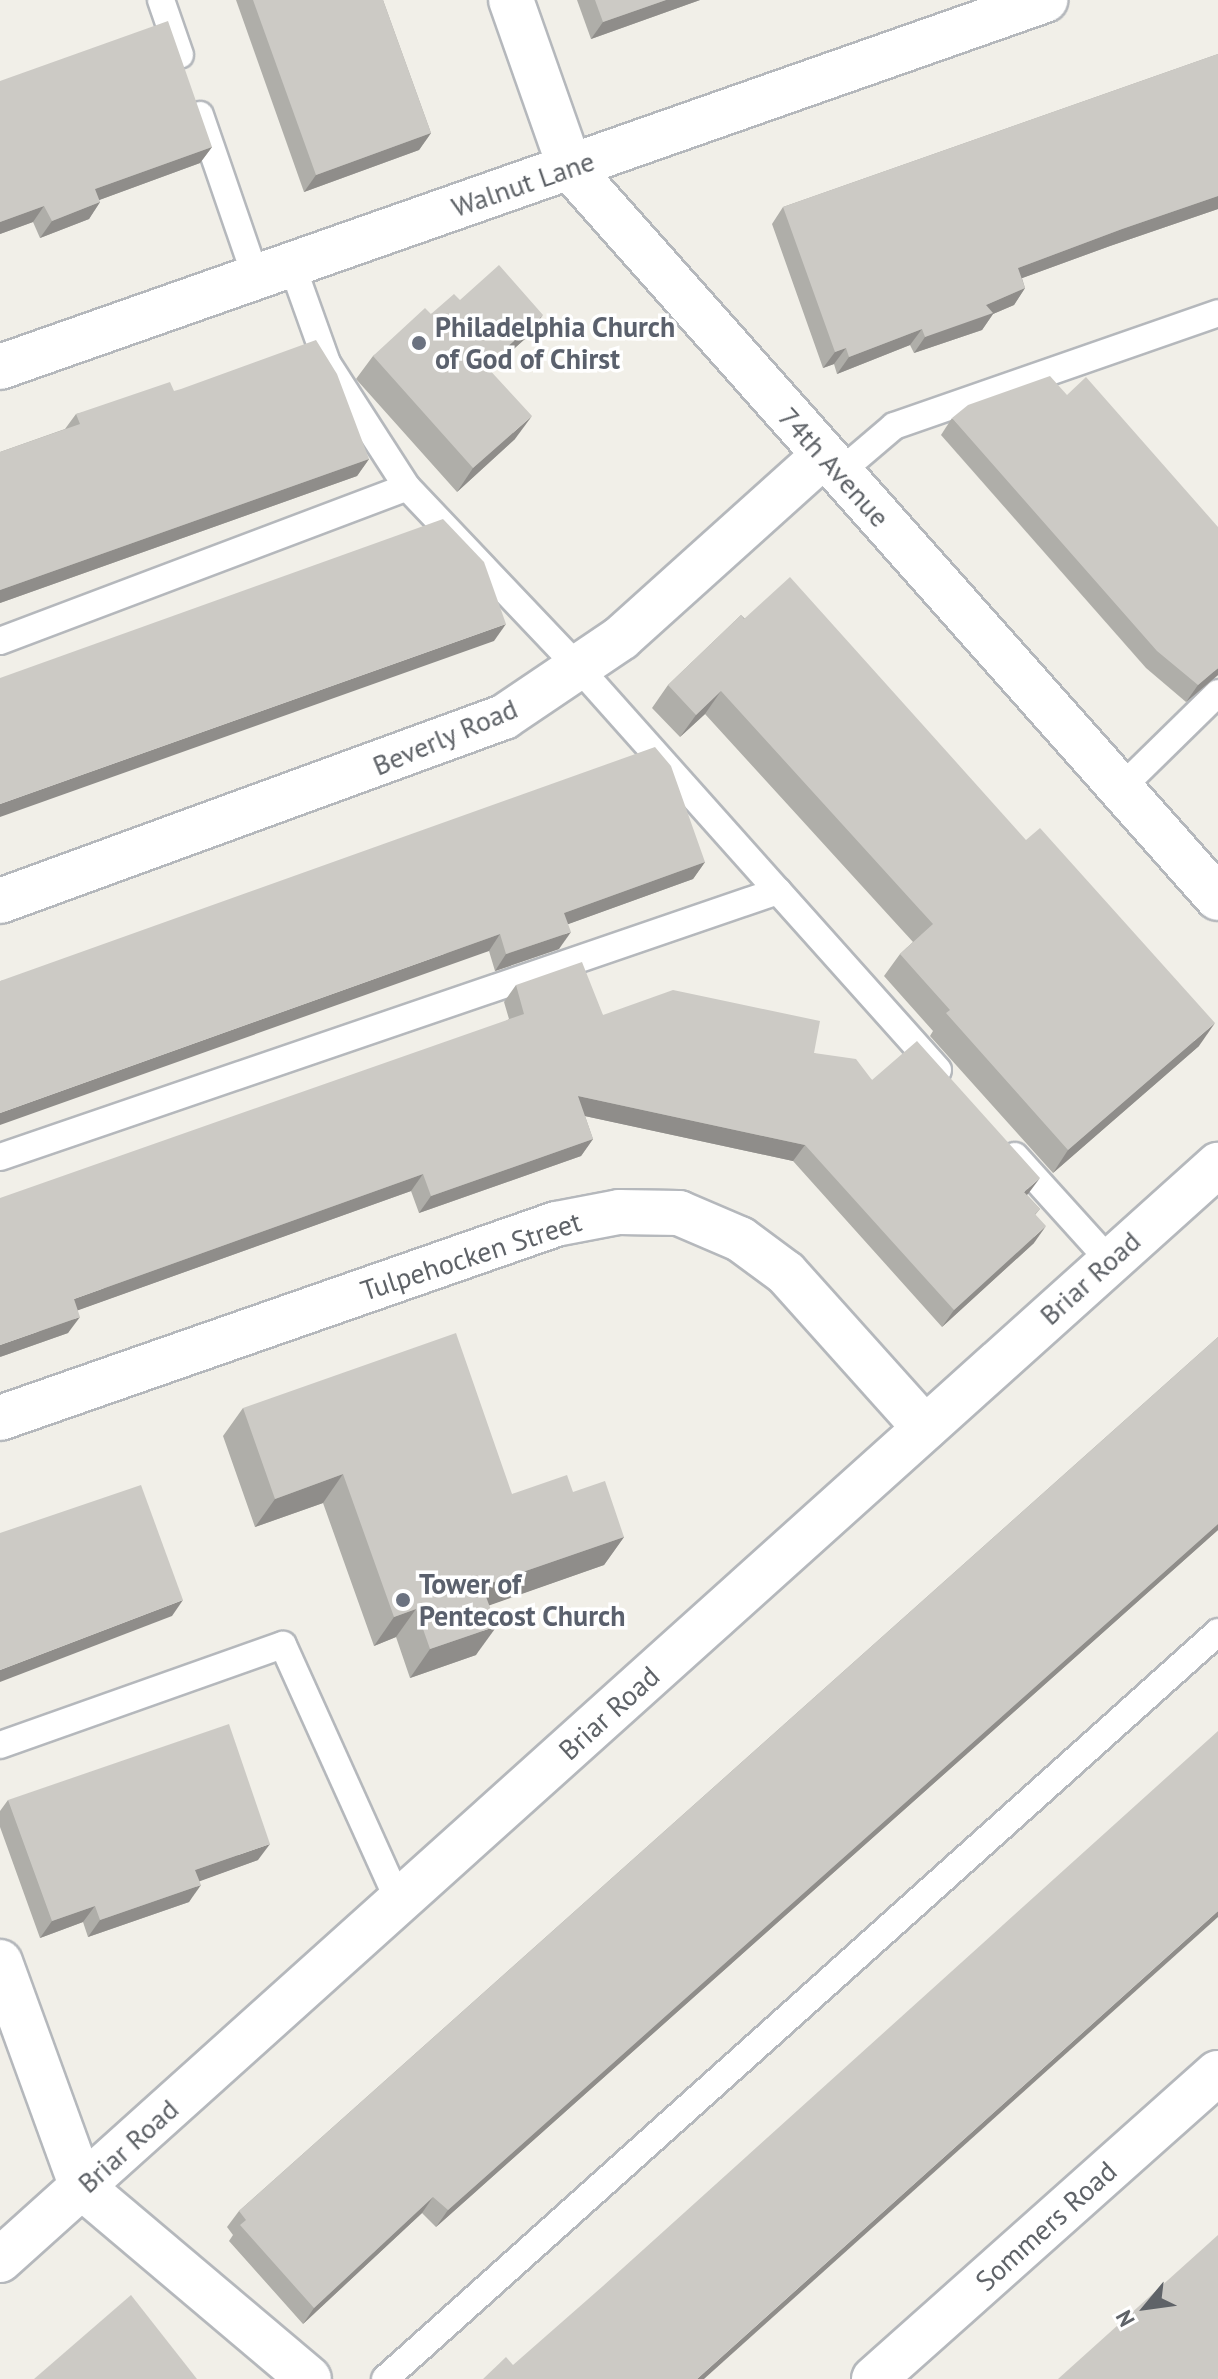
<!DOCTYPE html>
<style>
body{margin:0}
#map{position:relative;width:1218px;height:2379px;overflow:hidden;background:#f1efe8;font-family:"PT Sans",sans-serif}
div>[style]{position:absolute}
.roads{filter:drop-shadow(2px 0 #b5b8bc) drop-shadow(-2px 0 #b5b8bc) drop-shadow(0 2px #b5b8bc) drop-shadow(0 -2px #b5b8bc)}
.service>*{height:26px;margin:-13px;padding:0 13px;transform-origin:13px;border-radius:13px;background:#fff}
.minor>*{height:44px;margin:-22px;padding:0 22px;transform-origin:22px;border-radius:22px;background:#fff}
.wall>*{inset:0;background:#afaea9}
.shaded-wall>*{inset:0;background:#8f8d8a}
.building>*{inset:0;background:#cccac5}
.dots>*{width:22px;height:22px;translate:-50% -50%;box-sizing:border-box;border:4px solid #fff;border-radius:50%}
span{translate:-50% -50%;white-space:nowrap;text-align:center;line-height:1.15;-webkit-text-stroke:7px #fff;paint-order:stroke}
.street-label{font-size:28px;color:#5f6368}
.worship-label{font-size:28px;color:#5b616d;font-weight:700}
.left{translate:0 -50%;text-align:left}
.north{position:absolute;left:1106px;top:2267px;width:80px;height:80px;-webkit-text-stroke:6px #fff;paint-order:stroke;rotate:241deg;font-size:22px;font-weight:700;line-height:32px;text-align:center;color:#5f6368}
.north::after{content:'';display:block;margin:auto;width:28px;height:36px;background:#5f6368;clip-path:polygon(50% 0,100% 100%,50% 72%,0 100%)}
</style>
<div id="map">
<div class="roads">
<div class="service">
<div style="left:161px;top:0;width:58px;rotate:70.9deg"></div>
<div style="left:200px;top:115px;width:172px;rotate:71deg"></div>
<div style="left:292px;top:265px;width:104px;rotate:70.3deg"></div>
<div style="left:327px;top:363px;width:148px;rotate:57.2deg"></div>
<div style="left:839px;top:473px;width:72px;rotate:-40.5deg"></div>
<div style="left:894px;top:426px;width:343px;rotate:-19.2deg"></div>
<div style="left:0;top:641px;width:435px;rotate:-20.7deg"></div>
<div style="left:407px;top:487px;width:251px;rotate:46.5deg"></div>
<div style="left:580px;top:669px;width:297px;rotate:48.3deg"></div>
<div style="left:778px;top:891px;width:822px;rotate:161.12deg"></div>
<div style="left:1120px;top:789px;width:137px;rotate:-44.4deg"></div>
<div style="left:778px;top:891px;width:240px;rotate:48.2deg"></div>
<div style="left:1015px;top:1156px;width:140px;rotate:47.9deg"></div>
<div style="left:0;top:1745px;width:300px;rotate:-19.5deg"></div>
<div style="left:283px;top:1645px;width:282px;rotate:65.7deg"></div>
<div style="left:385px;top:2379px;width:1119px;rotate:-41.88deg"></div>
</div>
<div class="minor">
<div style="left:511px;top:0;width:178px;rotate:70.6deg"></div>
<div style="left:570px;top:168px;width:976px;rotate:48.41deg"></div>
<div style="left:0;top:367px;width:1108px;rotate:-19.35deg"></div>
<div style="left:0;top:901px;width:537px;rotate:-20.06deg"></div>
<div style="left:504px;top:717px;width:141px;rotate:-34deg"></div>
<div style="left:621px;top:638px;width:272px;rotate:-42deg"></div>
<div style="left:0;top:1418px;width:589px;rotate:-19.23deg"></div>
<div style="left:556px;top:1224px;width:64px;rotate:-10.8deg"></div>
<div style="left:619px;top:1212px;width:60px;rotate:1deg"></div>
<div style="left:679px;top:1213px;width:66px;rotate:23.1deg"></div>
<div style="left:740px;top:1239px;width:57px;rotate:36.5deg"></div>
<div style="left:786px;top:1273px;width:208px;rotate:48.1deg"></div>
<div style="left:0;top:1962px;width:239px;rotate:70deg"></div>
<div style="left:82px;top:2187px;width:297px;rotate:40.2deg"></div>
<div style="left:0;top:2260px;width:1638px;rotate:-41.96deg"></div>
<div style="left:874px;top:2379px;width:460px;rotate:-41.7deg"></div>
</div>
</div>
<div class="wall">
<div style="clip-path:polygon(236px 0,383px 0,431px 133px,419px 150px,304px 192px)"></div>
<div style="clip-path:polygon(577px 0,700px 0,591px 39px)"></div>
<div style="clip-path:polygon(1218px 54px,1218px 209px,1110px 246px,1022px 278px,1025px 288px,1014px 305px,993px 314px,982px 330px,914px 353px,910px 345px,837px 374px,834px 364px,823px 368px,772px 224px,783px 207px)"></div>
<div style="clip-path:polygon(0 81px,212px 147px,200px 163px,99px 200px,100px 202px,89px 219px,40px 238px,33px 222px,0 234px)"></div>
<div style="clip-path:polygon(460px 300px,526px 338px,490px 370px,515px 439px,457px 492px,356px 379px,373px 356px,431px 314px)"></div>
<div style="clip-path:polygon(174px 391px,369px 459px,357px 476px,0 603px,0 452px,65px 429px,76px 414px)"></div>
<div style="clip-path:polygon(952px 418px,1218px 675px,1186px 702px,1146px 668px,941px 435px)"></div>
<div style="clip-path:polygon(741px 615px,1199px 1046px,1053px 1173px,930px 1036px,933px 1031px,884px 976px,900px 954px,913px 942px,705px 714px,680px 737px,652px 708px,668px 685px)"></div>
<div style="clip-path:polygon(705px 862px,693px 879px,568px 924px,559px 949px,495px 971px,489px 951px,0 981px)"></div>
<div style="clip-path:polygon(516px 985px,603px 1015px,814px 1053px,872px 1080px,1027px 1195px,1040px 1209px,1035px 1215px,1034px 1243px,942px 1327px,793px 1161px,585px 1116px,593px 1139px,581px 1156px,419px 1213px,411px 1191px,78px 1310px,68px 1333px,0 1357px,509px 1019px,504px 1002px)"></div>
<div style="clip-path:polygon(1218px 1337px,1218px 1530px,436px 2227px,422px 2213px,303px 2324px,229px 2241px,233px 2235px,227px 2227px,239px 2211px)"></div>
<div style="clip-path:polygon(243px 1408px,512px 1494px,573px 1492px,624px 1537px,604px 1565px,489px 1605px,476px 1655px,410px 1678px,396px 1637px,374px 1646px,323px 1503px,255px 1527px,223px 1436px)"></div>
<div style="clip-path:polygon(8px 1800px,258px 1860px,199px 1881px,189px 1902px,88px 1937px,83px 1922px,40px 1938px,0 1827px,0 1811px)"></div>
</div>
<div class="shaded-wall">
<div style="clip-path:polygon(666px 0,700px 0,591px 39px,603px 22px)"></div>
<div style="clip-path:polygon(431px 133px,419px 150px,304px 192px,316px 175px)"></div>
<div style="clip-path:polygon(212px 147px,200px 163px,83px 206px,95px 189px)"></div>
<div style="clip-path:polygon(1218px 196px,1218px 209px,1110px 246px,1006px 284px,1018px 268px,1122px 229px)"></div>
<div style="clip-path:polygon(100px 202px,89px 219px,40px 238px,52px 221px)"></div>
<div style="clip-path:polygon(44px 206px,33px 222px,0 234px,0 222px)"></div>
<div style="clip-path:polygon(1025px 288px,1014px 305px,993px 314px,982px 330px,914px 353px,925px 337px,986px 305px)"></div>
<div style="clip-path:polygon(543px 315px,526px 338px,469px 389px,486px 366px)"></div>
<div style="clip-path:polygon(922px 329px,910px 345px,837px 374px,849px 357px)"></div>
<div style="clip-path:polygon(846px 348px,834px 364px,823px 368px,835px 352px)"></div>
<div style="clip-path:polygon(532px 416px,515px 439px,457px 492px,473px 468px)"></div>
<div style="clip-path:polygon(369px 459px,357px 476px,0 603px,0 590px)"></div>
<div style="clip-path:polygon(506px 624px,494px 641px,0 817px,0 804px)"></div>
<div style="clip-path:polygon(1218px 668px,1218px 675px,1186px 702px,1198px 685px)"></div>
<div style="clip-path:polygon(721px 691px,705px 714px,680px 737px,696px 715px)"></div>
<div style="clip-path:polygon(705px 862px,693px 879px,552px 930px,564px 913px)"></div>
<div style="clip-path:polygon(571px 932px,559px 949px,495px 971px,506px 954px)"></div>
<div style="clip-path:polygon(500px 934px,489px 951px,0 1125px,0 1113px)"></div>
<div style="clip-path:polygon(1215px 1023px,1199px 1046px,1053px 1173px,1068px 1150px)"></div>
<div style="clip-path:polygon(578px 1096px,805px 1145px,793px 1161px,566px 1112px)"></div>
<div style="clip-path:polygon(593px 1139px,581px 1156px,419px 1213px,431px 1196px)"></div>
<div style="clip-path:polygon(423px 1174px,411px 1191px,62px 1316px,74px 1299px)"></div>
<div style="clip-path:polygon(1040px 1178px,1028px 1194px,1012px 1208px,1024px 1192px)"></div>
<div style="clip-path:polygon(1046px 1226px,1034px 1243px,942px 1327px,954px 1310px)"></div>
<div style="clip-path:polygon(80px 1317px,68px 1333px,0 1357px,0 1345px)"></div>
<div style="clip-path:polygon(343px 1474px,323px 1503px,255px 1527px,275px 1499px)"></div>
<div style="clip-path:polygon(1218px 1524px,1218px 1530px,436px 2227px,448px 2210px)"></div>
<div style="clip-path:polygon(624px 1537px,604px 1565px,462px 1615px,482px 1586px)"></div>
<div style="clip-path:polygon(183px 1600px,172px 1616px,0 1682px,0 1670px)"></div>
<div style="clip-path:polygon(416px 1609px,396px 1637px,374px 1646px,394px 1617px)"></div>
<div style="clip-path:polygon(497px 1626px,476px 1655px,410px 1678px,430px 1649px)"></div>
<div style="clip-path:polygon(270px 1844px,258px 1860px,184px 1887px,195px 1870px)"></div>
<div style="clip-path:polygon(201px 1885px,189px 1902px,88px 1937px,100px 1920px)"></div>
<div style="clip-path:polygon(95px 1906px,83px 1922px,40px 1938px,52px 1921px)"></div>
<div style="clip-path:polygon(1218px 1911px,1218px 1917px,704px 2379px,697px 2379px)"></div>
<div style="clip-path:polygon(433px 2197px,422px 2213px,303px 2324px,314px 2308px)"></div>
</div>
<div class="building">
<div style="clip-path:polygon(253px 0,383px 0,431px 133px,316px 175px)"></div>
<div style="clip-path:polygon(595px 0,666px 0,603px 22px)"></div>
<div style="clip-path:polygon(168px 21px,212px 147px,95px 189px,100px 202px,52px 221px,44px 206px,0 222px,0 81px)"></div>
<div style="clip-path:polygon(1218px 54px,1218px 196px,1122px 229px,1018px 268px,1025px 288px,986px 305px,993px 313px,925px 337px,922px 329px,849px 357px,846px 348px,835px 352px,783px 207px)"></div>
<div style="clip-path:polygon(499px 265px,543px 315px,486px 366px,532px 416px,473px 468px,373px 356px,425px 308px,431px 314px,454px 294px,460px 300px)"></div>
<div style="clip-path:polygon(316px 340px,337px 374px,369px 459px,0 590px,0 452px,80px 424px,76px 414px,170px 382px,174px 391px,181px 389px)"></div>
<div style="clip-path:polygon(1050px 376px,1067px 395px,1086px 377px,1218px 527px,1218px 668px,1198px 685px,1157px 651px,952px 418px,968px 405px)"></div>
<div style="clip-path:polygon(443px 519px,484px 562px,506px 624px,0 804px,0 678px)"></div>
<div style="clip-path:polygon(790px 577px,1026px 840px,1040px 828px,1215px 1023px,1068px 1150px,946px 1013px,950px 1010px,900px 954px,933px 924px,721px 691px,696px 715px,668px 685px,741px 615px,744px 619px)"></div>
<div style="clip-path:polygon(655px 747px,671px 766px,705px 862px,564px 913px,571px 932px,506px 954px,500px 934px,0 1113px,0 981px)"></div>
<div style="clip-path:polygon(582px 962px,603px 1015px,673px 990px,820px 1021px,814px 1053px,856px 1059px,872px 1080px,917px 1041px,1040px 1178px,1024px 1192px,1040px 1209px,1035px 1214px,1046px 1226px,954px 1310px,805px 1145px,578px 1096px,593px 1139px,431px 1196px,423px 1174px,74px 1299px,80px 1317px,0 1345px,0 1198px,524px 1014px,516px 985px)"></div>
<div style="clip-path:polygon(456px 1333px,512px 1494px,567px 1475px,573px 1492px,605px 1481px,624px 1537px,482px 1586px,497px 1626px,430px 1649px,416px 1609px,394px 1617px,343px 1474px,275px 1499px,243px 1408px)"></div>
<div style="clip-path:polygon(1218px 1337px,1218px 1524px,448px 2210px,433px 2197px,314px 2308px,240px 2225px,246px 2220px,239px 2211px)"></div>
<div style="clip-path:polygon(141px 1485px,183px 1600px,0 1670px,0 1533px)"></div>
<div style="clip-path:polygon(229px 1724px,270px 1844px,195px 1870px,201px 1885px,100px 1920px,95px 1906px,52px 1921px,8px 1800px)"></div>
<div style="clip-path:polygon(1218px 1731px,1218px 1911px,697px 2379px,483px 2379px,506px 2357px,513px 2365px,603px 2286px)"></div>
<div style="clip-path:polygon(1218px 2235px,1218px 2379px,1058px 2379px)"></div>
<div style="clip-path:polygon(131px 2295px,197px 2379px,34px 2379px)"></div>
</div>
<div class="dots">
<div style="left:419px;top:343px;background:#6b7280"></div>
<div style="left:403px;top:1600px;background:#6b7280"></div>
</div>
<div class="street-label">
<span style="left:523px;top:184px;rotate:-19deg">Walnut Lane</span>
<span style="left:834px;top:467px;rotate:48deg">74th Avenue</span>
<span style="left:445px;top:737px;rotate:-23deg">Beverly Road</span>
<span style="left:471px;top:1256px;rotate:-18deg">Tulpehocken Street</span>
<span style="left:1090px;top:1278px;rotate:-42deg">Briar Road</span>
<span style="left:609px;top:1713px;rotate:-42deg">Briar Road</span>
<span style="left:128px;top:2146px;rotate:-42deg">Briar Road</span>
<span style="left:1046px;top:2226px;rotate:-42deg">Sommers Road</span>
</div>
<div class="worship-label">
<span class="left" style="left:435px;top:343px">Philadelphia Church<br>of God of Chirst</span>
<span class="left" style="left:419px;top:1600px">Tower of<br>Pentecost Church</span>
</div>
<div class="north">N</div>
</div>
